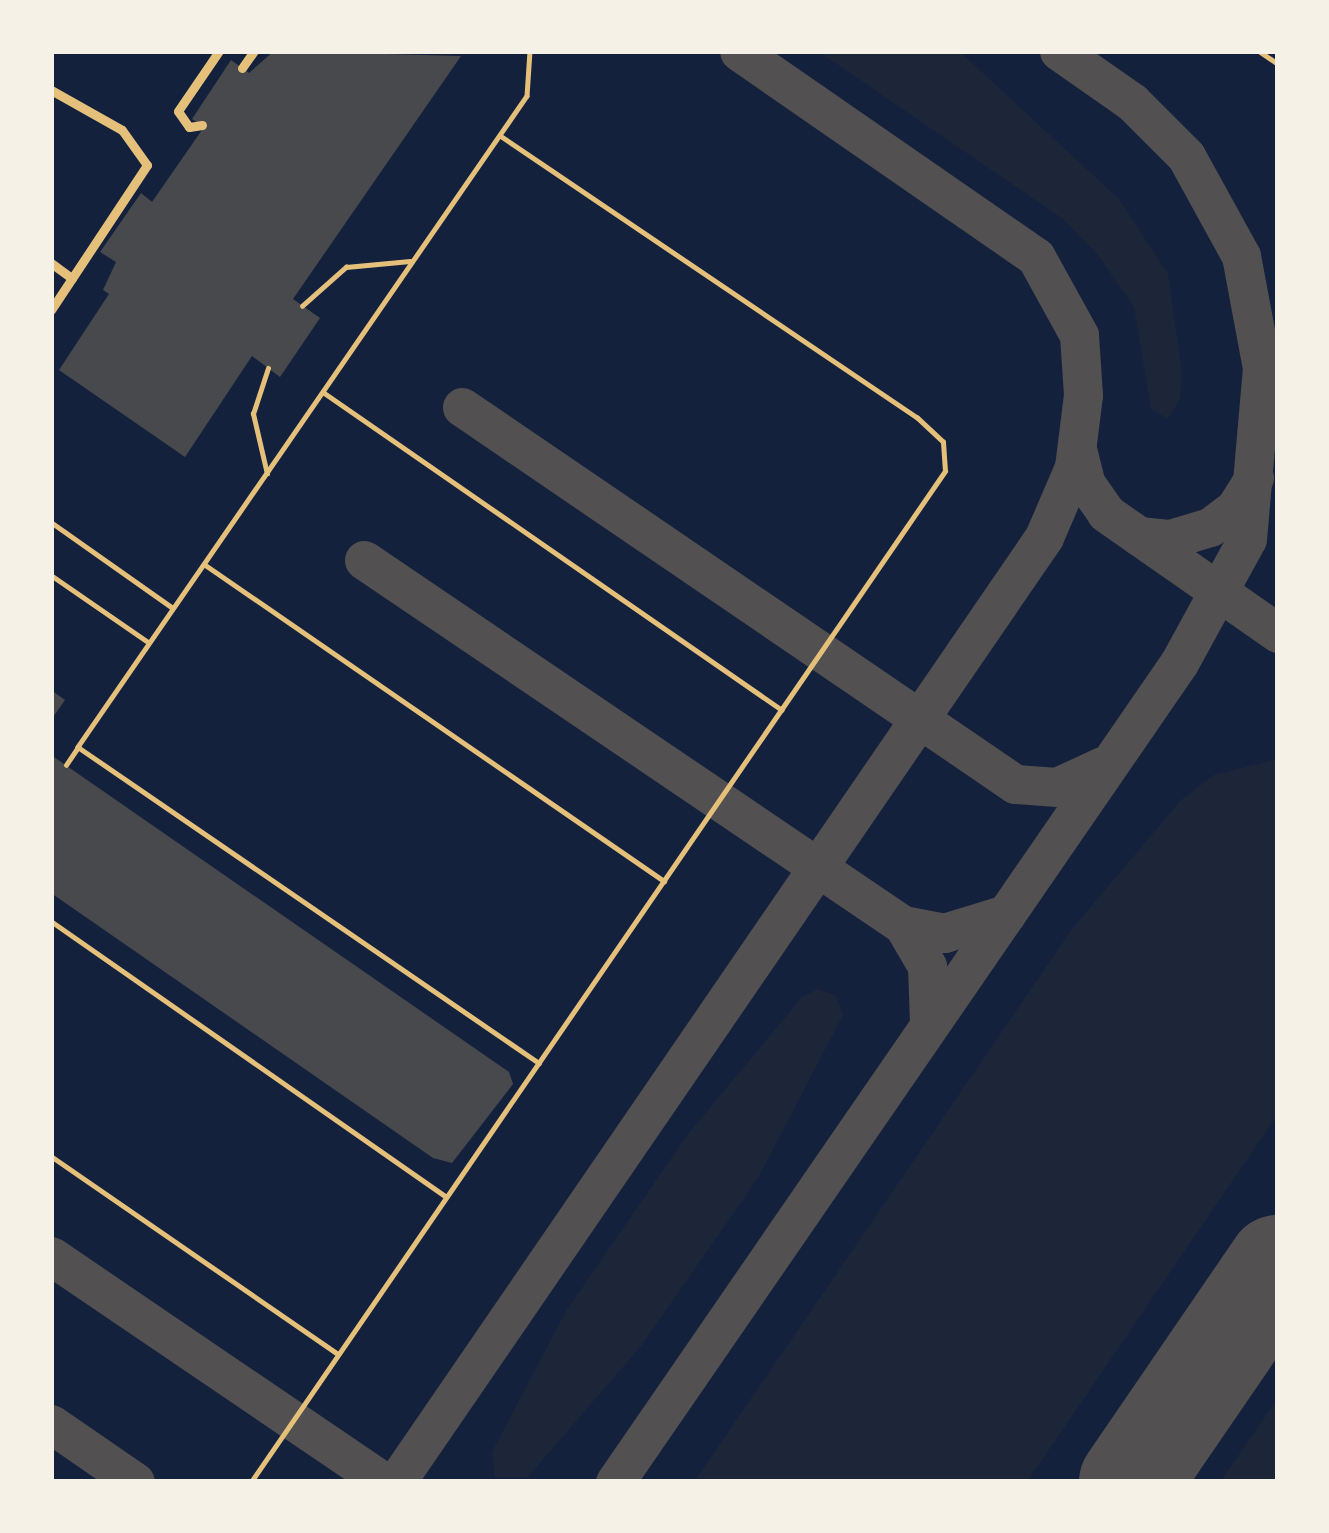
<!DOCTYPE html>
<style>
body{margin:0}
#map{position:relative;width:1329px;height:1533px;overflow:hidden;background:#14213d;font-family:Spectral,serif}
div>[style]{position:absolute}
.green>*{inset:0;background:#1d2539}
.taxiway>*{height:39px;margin:-19.5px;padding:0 19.5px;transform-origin:19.5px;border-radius:19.5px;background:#525050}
.runway>*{height:102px;margin:-51px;padding:0 51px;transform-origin:51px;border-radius:51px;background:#525050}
.building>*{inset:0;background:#48494c}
.service>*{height:4.5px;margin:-2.25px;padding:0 2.25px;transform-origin:2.25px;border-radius:2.25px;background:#e5c07b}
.minor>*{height:9px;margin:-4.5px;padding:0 4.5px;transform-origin:4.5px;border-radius:4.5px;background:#e5c07b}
span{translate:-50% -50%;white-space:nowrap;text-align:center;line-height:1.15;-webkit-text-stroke:9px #f6f1e7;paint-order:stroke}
.frame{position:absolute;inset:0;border:54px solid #f6f1e7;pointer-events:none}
</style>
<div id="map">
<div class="green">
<div style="clip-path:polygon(818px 51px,959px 51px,1119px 199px,1168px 274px,1182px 372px,1180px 399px,1168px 419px,1151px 409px,1134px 307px,1098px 255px,1063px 219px)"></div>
<div style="clip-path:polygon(1278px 759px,1278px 1114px,1027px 1482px,694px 1482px,1072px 929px,1181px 800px,1214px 775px)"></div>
<div style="clip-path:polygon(818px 989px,836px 996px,843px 1015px,758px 1178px,641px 1346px,528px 1477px,495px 1477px,492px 1452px,566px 1311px,688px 1134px,802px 997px)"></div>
<div style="clip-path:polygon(1278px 1398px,1278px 1482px,1220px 1482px)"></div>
</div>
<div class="taxiway">
<div style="left:462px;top:407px;width:669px;rotate:34.28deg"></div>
<div style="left:1015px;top:784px;width:42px;rotate:4.1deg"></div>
<div style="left:1057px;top:787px;width:50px;rotate:-25deg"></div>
<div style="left:1077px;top:449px;width:36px;rotate:76deg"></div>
<div style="left:1086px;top:484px;width:35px;rotate:55deg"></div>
<div style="left:1106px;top:513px;width:210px;rotate:34.9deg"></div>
<div style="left:1139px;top:536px;width:31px;rotate:6deg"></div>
<div style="left:1170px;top:539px;width:42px;rotate:-16.7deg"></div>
<div style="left:1210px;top:527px;width:31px;rotate:-37deg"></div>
<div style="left:1235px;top:508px;width:36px;rotate:-58deg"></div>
<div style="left:364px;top:560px;width:651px;rotate:34.11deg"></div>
<div style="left:903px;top:925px;width:48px;rotate:59.7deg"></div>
<div style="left:927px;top:966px;width:58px;rotate:88deg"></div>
<div style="left:903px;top:925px;width:42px;rotate:11deg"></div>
<div style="left:944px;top:933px;width:65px;rotate:-17deg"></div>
<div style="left:51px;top:1256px;width:402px;rotate:34.2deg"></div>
<div style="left:51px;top:1424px;width:102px;rotate:34.6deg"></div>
<div style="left:396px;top:1482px;width:1146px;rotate:-55.56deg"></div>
<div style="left:1044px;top:537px;width:76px;rotate:-66.8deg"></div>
<div style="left:1074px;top:467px;width:73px;rotate:-82.9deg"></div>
<div style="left:1083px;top:395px;width:60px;rotate:-93.8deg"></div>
<div style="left:1079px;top:335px;width:89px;rotate:-118.9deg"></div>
<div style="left:1036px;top:257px;width:361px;rotate:-145.3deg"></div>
<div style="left:615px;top:1482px;width:994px;rotate:-55.45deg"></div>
<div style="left:1179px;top:663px;width:141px;rotate:-61.3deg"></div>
<div style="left:1247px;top:539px;width:172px;rotate:-85deg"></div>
<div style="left:1262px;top:368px;width:114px;rotate:-100.6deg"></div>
<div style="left:1241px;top:256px;width:114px;rotate:-118.8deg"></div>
<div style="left:1186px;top:156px;width:76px;rotate:-135deg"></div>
<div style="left:1132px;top:102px;width:89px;rotate:-145.1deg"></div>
</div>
<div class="runway">
<div style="left:1130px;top:1482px;width:262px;rotate:-55.6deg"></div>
</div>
<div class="building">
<div style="clip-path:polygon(274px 51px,461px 56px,293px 299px,320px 318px,280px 377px,252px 356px,185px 457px,59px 370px,109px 294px,103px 290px,116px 262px,100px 252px,141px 193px,152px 202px,204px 127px,192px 119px,231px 60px,249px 73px)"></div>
<div style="clip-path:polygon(51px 690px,65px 700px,51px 720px)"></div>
<div style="clip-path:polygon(51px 755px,509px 1072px,513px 1084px,452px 1163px,433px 1158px,51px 893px)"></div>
</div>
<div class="service">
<div style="left:530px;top:51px;width:45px;rotate:93.8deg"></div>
<div style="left:527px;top:96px;width:791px;rotate:124.59deg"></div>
<div style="left:78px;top:747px;width:559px;rotate:34.43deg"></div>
<div style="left:1259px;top:51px;width:23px;rotate:34deg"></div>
<div style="left:302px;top:306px;width:59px;rotate:-41.6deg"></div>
<div style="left:346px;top:267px;width:64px;rotate:-5.4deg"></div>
<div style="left:323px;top:392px;width:558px;rotate:34.71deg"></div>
<div style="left:267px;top:474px;width:62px;rotate:-103.1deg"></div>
<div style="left:253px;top:414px;width:48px;rotate:-71.9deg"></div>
<div style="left:51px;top:522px;width:149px;rotate:35.2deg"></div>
<div style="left:204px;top:564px;width:559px;rotate:34.57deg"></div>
<div style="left:51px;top:575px;width:118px;rotate:34.6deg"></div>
<div style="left:66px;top:765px;width:22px;rotate:-56deg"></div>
<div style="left:51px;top:921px;width:480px;rotate:34.9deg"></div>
<div style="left:51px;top:1156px;width:349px;rotate:34.6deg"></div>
<div style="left:251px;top:1482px;width:1226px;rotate:-55.53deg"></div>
<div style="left:945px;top:471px;width:29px;rotate:-94deg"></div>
<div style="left:943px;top:442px;width:35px;rotate:-137deg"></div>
<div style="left:917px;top:418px;width:503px;rotate:-145.93deg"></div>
</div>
<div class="minor">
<div style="left:242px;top:68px;width:21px;rotate:-55deg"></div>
<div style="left:51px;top:90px;width:81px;rotate:29.4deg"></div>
<div style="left:122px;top:130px;width:43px;rotate:54.5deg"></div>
<div style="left:147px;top:165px;width:174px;rotate:123.5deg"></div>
<div style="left:202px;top:125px;width:13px;rotate:171deg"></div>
<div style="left:189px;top:127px;width:19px;rotate:-125deg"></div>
<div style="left:178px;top:111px;width:73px;rotate:-55.7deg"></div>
<div style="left:51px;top:263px;width:26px;rotate:36deg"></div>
</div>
<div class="frame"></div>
</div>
